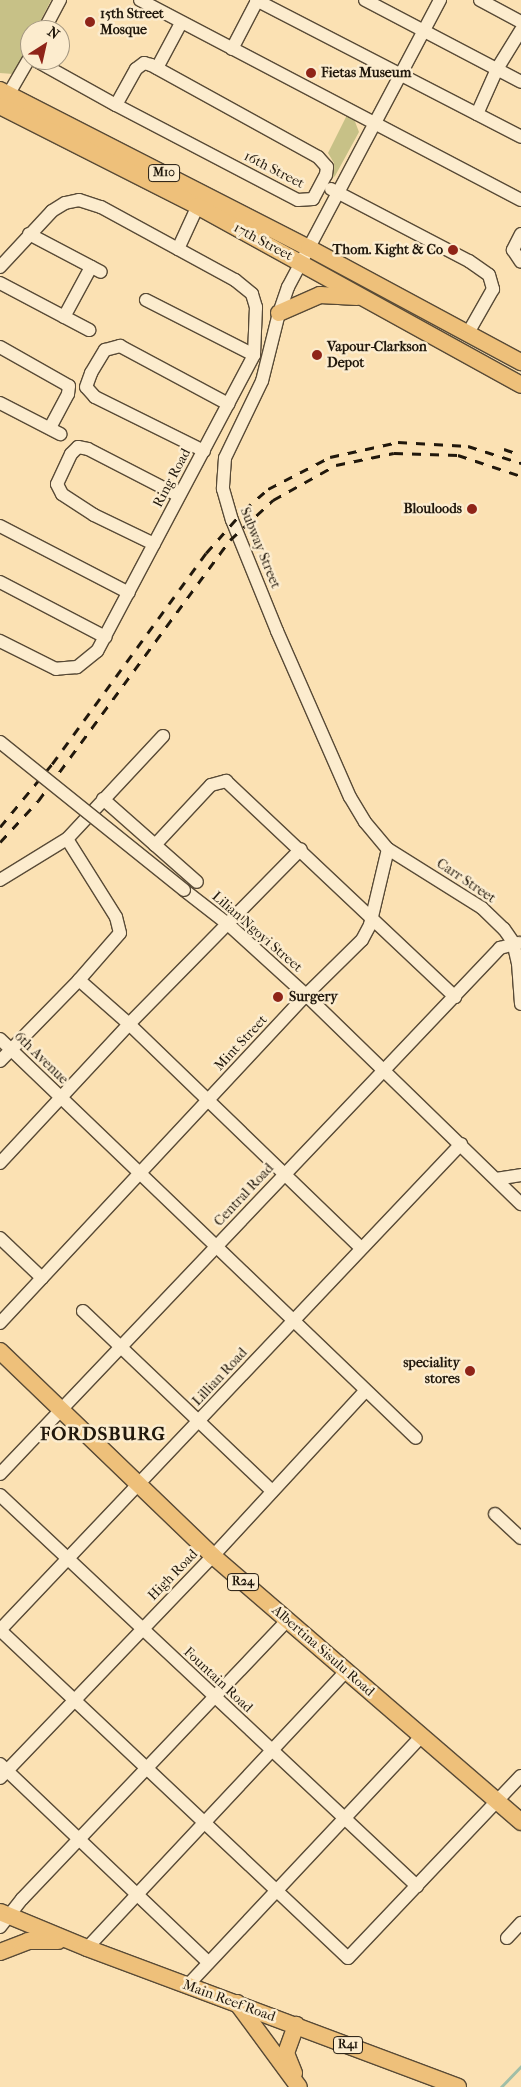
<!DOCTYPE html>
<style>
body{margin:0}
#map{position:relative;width:521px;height:2087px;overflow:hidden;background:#fbe1b3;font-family:"IM FELL French Canon",serif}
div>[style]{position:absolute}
.green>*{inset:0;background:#c7c187}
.stream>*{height:2.5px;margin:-1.25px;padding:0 1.25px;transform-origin:1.25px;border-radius:1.25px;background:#a0bea7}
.roads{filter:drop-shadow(1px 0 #584a36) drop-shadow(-1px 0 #584a36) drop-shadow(0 1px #584a36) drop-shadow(0 -1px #584a36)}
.minor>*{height:12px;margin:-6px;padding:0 6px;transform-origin:6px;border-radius:6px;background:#fcecce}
.major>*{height:16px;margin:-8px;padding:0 8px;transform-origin:8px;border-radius:8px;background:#eec07a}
.rail>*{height:2.5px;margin-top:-1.25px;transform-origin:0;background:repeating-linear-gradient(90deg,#21180c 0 9px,transparent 0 18px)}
.bridges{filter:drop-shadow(1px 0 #584a36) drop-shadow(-1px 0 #584a36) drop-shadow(0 1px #584a36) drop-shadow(0 -1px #584a36)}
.minor-bridge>*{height:12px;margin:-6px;padding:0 6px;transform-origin:6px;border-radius:6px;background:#fcecce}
.dots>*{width:14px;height:14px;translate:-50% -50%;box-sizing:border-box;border:2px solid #fcecce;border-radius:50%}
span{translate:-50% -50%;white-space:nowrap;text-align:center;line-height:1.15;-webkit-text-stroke:5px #fcecce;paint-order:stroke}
.shield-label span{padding:1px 4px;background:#fcecce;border:1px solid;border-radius:4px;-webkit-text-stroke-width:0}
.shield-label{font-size:12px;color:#21180c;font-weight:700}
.poi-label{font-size:14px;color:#21180c;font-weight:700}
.left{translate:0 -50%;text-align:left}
.right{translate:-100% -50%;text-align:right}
.street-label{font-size:14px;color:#21180c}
.district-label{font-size:19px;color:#21180c;font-weight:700;letter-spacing:1px}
.north{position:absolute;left:20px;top:20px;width:50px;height:50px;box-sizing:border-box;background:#fcecce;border:1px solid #a49780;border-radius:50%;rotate:35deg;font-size:14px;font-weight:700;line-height:20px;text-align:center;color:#21180c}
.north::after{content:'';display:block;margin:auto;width:18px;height:22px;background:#8f2418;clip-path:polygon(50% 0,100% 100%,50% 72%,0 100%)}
</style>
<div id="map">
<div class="green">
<div style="clip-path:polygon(0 0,51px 0,36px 30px,30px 30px,30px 41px,13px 74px,0 73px)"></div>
<div style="clip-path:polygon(347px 115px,354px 119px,359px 132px,335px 176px,331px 179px,334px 163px,328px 153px)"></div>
</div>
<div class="stream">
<div style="left:501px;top:2087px;width:29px;rotate:-46deg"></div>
</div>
<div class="roads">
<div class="minor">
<div style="left:140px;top:0;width:430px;rotate:27.7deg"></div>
<div style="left:256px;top:0;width:298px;rotate:27.3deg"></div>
<div style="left:365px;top:0;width:176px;rotate:27.7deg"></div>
<div style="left:440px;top:0;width:325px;rotate:117.9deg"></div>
<div style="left:288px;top:287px;width:28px;rotate:109deg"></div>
<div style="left:279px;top:313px;width:70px;rotate:104deg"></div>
<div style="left:262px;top:381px;width:85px;rotate:115.7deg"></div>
<div style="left:225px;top:458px;width:31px;rotate:94deg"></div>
<div style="left:223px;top:489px;width:32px;rotate:74deg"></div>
<div style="left:232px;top:520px;width:120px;rotate:67.9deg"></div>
<div style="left:277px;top:631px;width:181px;rotate:66.3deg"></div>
<div style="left:350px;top:797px;width:29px;rotate:59deg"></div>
<div style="left:365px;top:822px;width:35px;rotate:50deg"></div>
<div style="left:388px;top:849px;width:111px;rotate:32.1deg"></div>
<div style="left:482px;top:908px;width:30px;rotate:44deg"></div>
<div style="left:504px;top:929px;width:16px;rotate:55deg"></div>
<div style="left:513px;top:942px;width:22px;rotate:77deg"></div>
<div style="left:518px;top:963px;width:41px;rotate:85.8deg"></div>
<div style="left:480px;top:0;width:47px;rotate:28.2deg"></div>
<div style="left:44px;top:30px;width:34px;rotate:-62deg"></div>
<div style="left:232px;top:49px;width:54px;rotate:-62.5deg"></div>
<div style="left:35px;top:60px;width:93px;rotate:29.1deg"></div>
<div style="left:116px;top:105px;width:205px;rotate:27.6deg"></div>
<div style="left:298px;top:200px;width:15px;rotate:-4deg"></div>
<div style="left:313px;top:199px;width:27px;rotate:-62deg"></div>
<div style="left:326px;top:175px;width:8px;rotate:-83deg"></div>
<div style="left:327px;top:167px;width:13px;rotate:-132deg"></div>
<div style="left:318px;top:157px;width:191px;rotate:-151.1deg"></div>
<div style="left:151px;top:65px;width:7px;rotate:-164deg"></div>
<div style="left:144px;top:63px;width:10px;rotate:143deg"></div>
<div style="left:136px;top:69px;width:41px;rotate:119.1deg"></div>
<div style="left:157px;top:68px;width:51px;rotate:-61.9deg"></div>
<div style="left:4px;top:102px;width:52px;rotate:-60deg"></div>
<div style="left:477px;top:114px;width:49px;rotate:-66deg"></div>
<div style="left:497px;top:69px;width:46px;rotate:-58.4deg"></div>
<div style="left:331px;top:189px;width:156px;rotate:27.6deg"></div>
<div style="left:469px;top:261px;width:24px;rotate:35deg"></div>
<div style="left:489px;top:275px;width:15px;rotate:74deg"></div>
<div style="left:493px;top:289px;width:51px;rotate:119.6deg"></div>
<div style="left:29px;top:234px;width:81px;rotate:27.8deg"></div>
<div style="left:521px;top:234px;width:18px;rotate:117deg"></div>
<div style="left:513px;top:250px;width:14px;rotate:56deg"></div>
<div style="left:178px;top:249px;width:55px;rotate:-65.3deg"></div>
<div style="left:0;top:267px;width:76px;rotate:-47.1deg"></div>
<div style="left:52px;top:211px;width:15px;rotate:-32deg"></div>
<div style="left:65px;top:203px;width:14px;rotate:-12deg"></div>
<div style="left:79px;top:200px;width:23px;rotate:18deg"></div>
<div style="left:101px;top:207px;width:153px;rotate:28.6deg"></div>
<div style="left:235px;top:280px;width:22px;rotate:39deg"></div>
<div style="left:252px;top:294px;width:14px;rotate:73deg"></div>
<div style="left:256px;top:307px;width:48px;rotate:92.4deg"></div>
<div style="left:254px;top:355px;width:335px;rotate:117.9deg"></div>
<div style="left:97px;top:651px;width:26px;rotate:141deg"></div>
<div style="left:77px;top:667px;width:21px;rotate:175deg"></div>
<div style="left:56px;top:669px;width:63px;rotate:-153.4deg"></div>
<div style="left:0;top:283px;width:101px;rotate:27.8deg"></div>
<div style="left:146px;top:300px;width:121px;rotate:27deg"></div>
<div style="left:64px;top:317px;width:57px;rotate:-61.6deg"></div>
<div style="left:0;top:347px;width:79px;rotate:29.5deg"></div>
<div style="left:69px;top:386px;width:8px;rotate:97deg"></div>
<div style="left:68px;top:394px;width:38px;rotate:118deg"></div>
<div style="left:0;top:403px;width:68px;rotate:27.3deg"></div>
<div style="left:204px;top:451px;width:122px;rotate:-153.6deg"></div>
<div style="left:95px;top:397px;width:13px;rotate:-132deg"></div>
<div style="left:86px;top:387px;width:15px;rotate:-70deg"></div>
<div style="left:91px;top:373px;width:27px;rotate:-59deg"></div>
<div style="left:105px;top:350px;width:16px;rotate:-15deg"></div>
<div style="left:120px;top:346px;width:123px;rotate:28.2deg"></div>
<div style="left:0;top:526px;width:145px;rotate:27.4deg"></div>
<div style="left:154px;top:544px;width:67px;rotate:-154.2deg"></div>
<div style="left:94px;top:515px;width:38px;rotate:-147deg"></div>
<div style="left:62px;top:494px;width:11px;rotate:-117deg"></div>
<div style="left:57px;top:484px;width:33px;rotate:-65deg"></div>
<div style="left:71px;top:454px;width:10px;rotate:-45deg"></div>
<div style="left:78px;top:447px;width:10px;rotate:11deg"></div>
<div style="left:88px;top:449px;width:102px;rotate:27.3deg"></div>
<div style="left:0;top:582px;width:119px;rotate:27.6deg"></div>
<div style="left:103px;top:799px;width:125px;rotate:41.4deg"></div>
<div style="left:155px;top:845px;width:82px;rotate:-47deg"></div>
<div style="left:211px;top:785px;width:16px;rotate:-15deg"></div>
<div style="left:226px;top:781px;width:315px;rotate:43.3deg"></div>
<div style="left:0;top:880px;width:79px;rotate:-31.5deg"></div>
<div style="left:67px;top:839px;width:141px;rotate:-47deg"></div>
<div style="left:184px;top:890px;width:57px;rotate:37.9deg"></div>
<div style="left:229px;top:925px;width:104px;rotate:42.3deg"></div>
<div style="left:306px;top:995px;width:300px;rotate:44.2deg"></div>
<div style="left:79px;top:980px;width:67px;rotate:41.3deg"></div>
<div style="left:129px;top:1024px;width:322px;rotate:44deg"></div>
<div style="left:0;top:1039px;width:576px;rotate:43.81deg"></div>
<div style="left:0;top:1061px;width:113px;rotate:-45.7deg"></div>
<div style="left:79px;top:980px;width:62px;rotate:-48.9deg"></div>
<div style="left:120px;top:933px;width:16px;rotate:-104deg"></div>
<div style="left:116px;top:917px;width:92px;rotate:-122.1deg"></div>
<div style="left:0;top:1163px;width:190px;rotate:-47.1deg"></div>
<div style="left:129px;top:1024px;width:245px;rotate:-45.5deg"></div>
<div style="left:496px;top:1179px;width:25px;rotate:-9deg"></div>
<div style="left:0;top:1238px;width:58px;rotate:43.6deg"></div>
<div style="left:83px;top:1311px;width:261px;rotate:43.6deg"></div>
<div style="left:0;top:1323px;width:449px;rotate:-47deg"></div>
<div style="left:306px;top:995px;width:78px;rotate:-44.5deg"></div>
<div style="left:362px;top:940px;width:17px;rotate:-62deg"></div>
<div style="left:370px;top:925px;width:78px;rotate:-76.7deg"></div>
<div style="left:0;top:1474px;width:726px;rotate:-46.45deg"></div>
<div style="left:500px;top:948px;width:20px;rotate:-15deg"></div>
<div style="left:0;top:1495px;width:572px;rotate:43.16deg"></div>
<div style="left:495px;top:1514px;width:35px;rotate:43deg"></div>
<div style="left:0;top:1630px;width:478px;rotate:43.3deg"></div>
<div style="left:348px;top:1958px;width:251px;rotate:-46.5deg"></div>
<div style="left:0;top:1630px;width:670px;rotate:-46.51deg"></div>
<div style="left:0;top:1764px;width:287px;rotate:43.6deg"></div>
<div style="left:0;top:1778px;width:308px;rotate:-46.2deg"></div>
<div style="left:213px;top:1556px;width:224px;rotate:-47.3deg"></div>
<div style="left:0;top:1927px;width:36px;rotate:-52deg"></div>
<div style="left:22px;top:1899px;width:385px;rotate:-46.4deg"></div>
<div style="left:507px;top:1938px;width:21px;rotate:-47deg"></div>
<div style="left:87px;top:1948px;width:379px;rotate:-46.9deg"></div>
<div style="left:187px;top:1986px;width:343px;rotate:-46.8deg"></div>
</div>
<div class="major">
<div style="left:0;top:90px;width:347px;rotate:27.1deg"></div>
<div style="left:309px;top:248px;width:241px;rotate:28.3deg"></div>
<div style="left:0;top:106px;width:221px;rotate:26.9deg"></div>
<div style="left:197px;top:206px;width:370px;rotate:28.9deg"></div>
<div style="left:279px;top:313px;width:45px;rotate:-23.7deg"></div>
<div style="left:320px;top:295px;width:37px;rotate:3deg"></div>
<div style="left:0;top:1351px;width:296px;rotate:43.9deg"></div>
<div style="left:213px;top:1556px;width:407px;rotate:40.8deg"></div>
<div style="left:0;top:1912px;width:94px;rotate:22.5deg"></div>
<div style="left:87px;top:1948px;width:396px;rotate:20.5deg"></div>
<div style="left:0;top:1952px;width:30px;rotate:-21deg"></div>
<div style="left:28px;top:1941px;width:30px"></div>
<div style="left:237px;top:2003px;width:104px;rotate:53.6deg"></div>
<div style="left:294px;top:2073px;width:22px;rotate:-112deg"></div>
<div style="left:286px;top:2053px;width:30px;rotate:-70deg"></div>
</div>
</div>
<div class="rail">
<div style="left:504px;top:449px;width:18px;rotate:19deg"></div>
<div style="left:0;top:827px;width:82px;rotate:-50.5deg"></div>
<div style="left:52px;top:764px;width:261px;rotate:-53.9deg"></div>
<div style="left:206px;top:553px;width:57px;rotate:-48.5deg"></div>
<div style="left:244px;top:510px;width:32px;rotate:-41deg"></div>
<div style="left:268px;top:489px;width:70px;rotate:-27.3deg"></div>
<div style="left:330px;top:457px;width:70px;rotate:-12.4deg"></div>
<div style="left:398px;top:442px;width:70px;rotate:3.3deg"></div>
<div style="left:468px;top:446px;width:56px;rotate:17.8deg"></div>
<div style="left:0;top:842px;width:56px;rotate:-47.2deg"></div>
<div style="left:38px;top:801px;width:324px;rotate:-53.7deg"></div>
<div style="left:230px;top:540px;width:59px;rotate:-42.9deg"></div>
<div style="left:273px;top:500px;width:72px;rotate:-29.1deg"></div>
<div style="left:336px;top:465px;width:59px;rotate:-11.7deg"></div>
<div style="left:394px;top:453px;width:64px;rotate:1.8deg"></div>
<div style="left:458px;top:455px;width:66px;rotate:18.4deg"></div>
</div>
<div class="bridges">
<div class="minor-bridge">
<div style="left:0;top:742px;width:236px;rotate:38.8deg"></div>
</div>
</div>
<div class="dots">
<div style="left:90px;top:22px;background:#8f2418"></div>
<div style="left:311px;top:73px;background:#8f2418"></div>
<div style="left:453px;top:250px;background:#8f2418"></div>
<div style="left:317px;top:355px;background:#8f2418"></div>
<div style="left:472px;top:509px;background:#8f2418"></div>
<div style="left:278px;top:997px;background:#8f2418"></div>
<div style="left:470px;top:1371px;background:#8f2418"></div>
</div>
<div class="shield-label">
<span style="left:164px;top:173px">M10</span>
<span style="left:243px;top:1582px">R24</span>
<span style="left:348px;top:2045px">R41</span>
</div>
<div class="poi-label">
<span class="left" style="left:100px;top:22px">15th Street<br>Mosque</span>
<span class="left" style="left:321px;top:73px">Fietas Museum</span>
<span class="right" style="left:443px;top:250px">Thom. Kight &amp; Co</span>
<span class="left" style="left:327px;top:355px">Vapour-Clarkson<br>Depot</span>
<span class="right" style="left:462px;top:509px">Blouloods</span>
<span class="left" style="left:289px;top:997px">Surgery</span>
<span class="right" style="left:460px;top:1371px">speciality<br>stores</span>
</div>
<div class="street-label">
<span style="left:274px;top:170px;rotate:27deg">16th Street</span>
<span style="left:263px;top:242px;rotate:28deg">17th Street</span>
<span style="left:172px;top:478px;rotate:-62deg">Ring Road</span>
<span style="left:260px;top:548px;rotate:68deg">Subway Street</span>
<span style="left:466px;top:881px;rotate:34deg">Carr Street</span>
<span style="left:257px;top:932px;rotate:41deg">Lilian Ngoyi Street</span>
<span style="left:241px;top:1043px;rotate:-47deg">Mint Street</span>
<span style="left:41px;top:1058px;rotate:44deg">6th Avenue</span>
<span style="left:244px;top:1195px;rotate:-47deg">Central Road</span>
<span style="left:220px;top:1377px;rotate:-47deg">Lillian Road</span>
<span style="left:173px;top:1575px;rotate:-46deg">High Road</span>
<span style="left:323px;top:1651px;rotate:41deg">Albertina Sisulu Road</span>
<span style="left:218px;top:1680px;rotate:43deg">Fountain Road</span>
<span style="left:229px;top:2001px;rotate:20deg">Main Reef Road</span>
</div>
<div class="district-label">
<span style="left:103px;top:1435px">FORDSBURG</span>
</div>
<div class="north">N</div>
</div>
